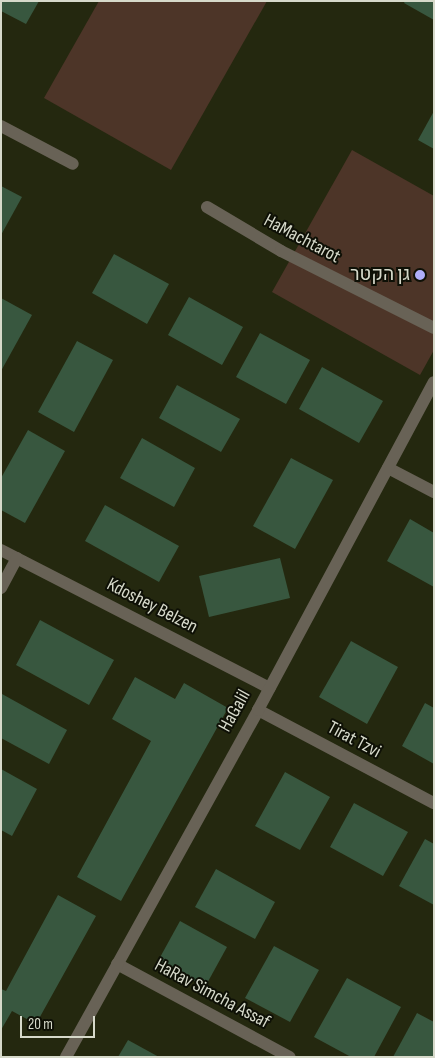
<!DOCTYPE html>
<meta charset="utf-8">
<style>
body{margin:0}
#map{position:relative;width:435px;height:1058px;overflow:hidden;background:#24280f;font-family:"Sofia Sans Condensed",Heebo,sans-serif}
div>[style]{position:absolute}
.green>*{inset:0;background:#4d3528}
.building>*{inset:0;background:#38573f}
.minor>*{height:12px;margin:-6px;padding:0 6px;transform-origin:6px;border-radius:6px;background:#686256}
.dots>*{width:14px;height:14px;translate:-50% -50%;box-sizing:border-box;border:2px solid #0e1006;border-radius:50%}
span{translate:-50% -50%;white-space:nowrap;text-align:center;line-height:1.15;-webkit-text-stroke:4px #0e1006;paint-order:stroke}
.street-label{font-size:19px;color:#d6d9ca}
.poi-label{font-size:19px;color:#d6d9ca}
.right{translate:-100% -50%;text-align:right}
.frame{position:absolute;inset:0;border:2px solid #d6d9ca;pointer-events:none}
.scale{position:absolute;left:20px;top:1016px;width:75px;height:22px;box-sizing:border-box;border:2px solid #d6d9ca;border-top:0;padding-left:6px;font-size:15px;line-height:18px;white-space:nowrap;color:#d6d9ca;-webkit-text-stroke:4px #0e1006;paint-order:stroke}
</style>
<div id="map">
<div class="green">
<div style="clip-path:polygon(99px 1px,267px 1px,171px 170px,44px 98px)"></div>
<div style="clip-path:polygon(352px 150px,434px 196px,434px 350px,420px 375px,272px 292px)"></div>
</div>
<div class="building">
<div style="clip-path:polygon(1px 1px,39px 1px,26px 24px,1px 11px)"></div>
<div style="clip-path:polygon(405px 1px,434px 1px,434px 20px,404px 3px)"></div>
<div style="clip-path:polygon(434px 111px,434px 149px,418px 140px)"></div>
<div style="clip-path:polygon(1px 186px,22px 197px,1px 235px)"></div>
<div style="clip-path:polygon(114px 254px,169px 284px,147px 324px,92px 293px)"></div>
<div style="clip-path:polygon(189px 297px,243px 327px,222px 365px,168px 335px)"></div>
<div style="clip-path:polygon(1px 298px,32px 315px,1px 371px)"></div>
<div style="clip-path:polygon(260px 333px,310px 360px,286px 404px,236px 377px)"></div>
<div style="clip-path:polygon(77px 341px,113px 360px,74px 432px,38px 412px)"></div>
<div style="clip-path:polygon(322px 367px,383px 401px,359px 443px,299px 409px)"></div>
<div style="clip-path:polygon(177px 385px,240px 419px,221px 452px,159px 418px)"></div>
<div style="clip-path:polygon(28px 430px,65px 451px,25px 523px,1px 510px,1px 478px)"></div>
<div style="clip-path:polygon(142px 438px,195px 468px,174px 507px,120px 478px)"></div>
<div style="clip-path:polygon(291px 458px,333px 480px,295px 549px,253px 526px)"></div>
<div style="clip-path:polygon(105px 505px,179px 546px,159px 582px,85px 541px)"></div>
<div style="clip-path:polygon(410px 519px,434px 533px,434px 587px,387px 561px)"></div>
<div style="clip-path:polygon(280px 558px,290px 598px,209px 617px,199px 576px)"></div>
<div style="clip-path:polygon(40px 620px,114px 660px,89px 705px,16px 665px)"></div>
<div style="clip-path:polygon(351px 641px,398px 667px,367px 724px,319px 697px)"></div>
<div style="clip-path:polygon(135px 677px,175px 699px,184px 683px,228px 708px,121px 901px,77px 877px,151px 741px,112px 719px)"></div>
<div style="clip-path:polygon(2px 694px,67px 730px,49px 764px,1px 738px)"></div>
<div style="clip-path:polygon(425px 703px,434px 708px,434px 764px,402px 746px)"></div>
<div style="clip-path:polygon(1px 769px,37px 789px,12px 836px,1px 830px)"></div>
<div style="clip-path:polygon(285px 772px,330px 797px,300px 850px,255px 826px)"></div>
<div style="clip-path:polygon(354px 803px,408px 832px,383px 876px,330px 847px)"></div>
<div style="clip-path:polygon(425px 839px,434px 844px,434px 905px,399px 886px)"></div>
<div style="clip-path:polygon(216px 869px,275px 902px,255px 939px,195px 907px)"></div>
<div style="clip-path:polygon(58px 895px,96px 916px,36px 1024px,12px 1011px,1px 1030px,1px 989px,6px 991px)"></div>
<div style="clip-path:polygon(180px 921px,227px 947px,205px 987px,158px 961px)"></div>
<div style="clip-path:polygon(274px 946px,319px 970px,290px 1022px,245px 998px)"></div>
<div style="clip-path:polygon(347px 978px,401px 1007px,374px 1057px,351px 1057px,314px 1037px)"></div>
<div style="clip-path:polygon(417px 1013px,434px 1022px,434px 1057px,393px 1057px)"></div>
<div style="clip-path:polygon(128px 1040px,159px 1057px,118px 1057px)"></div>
</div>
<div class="minor">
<div style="left:1px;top:126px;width:81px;rotate:27.8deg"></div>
<div style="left:207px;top:207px;width:86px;rotate:30.7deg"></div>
<div style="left:281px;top:251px;width:171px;rotate:26.7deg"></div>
<div style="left:388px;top:468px;width:52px;rotate:27.6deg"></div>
<div style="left:1px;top:550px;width:302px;rotate:27.2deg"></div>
<div style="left:1px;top:588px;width:34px;rotate:-62deg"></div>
<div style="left:258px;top:710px;width:199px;rotate:27.9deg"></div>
<div style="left:117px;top:964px;width:196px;rotate:28.3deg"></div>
<div style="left:66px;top:1057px;width:397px;rotate:-61deg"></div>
<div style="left:258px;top:710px;width:372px;rotate:-61.8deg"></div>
</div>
<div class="dots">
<div style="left:420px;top:275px;background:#afaefa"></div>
</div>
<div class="street-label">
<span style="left:302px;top:239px;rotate:28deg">HaMachtarot</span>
<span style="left:152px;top:606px;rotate:27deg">Kdoshey Belzen</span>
<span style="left:235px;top:711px;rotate:-61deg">HaGalil</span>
<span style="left:354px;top:740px;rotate:28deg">Tirat Tzvi</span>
<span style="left:212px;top:994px;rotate:28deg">HaRav Simcha Assaf</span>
</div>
<div class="poi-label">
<span class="right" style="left:410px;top:275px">גן הקטר</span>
</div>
<div class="frame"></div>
<div class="scale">20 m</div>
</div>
